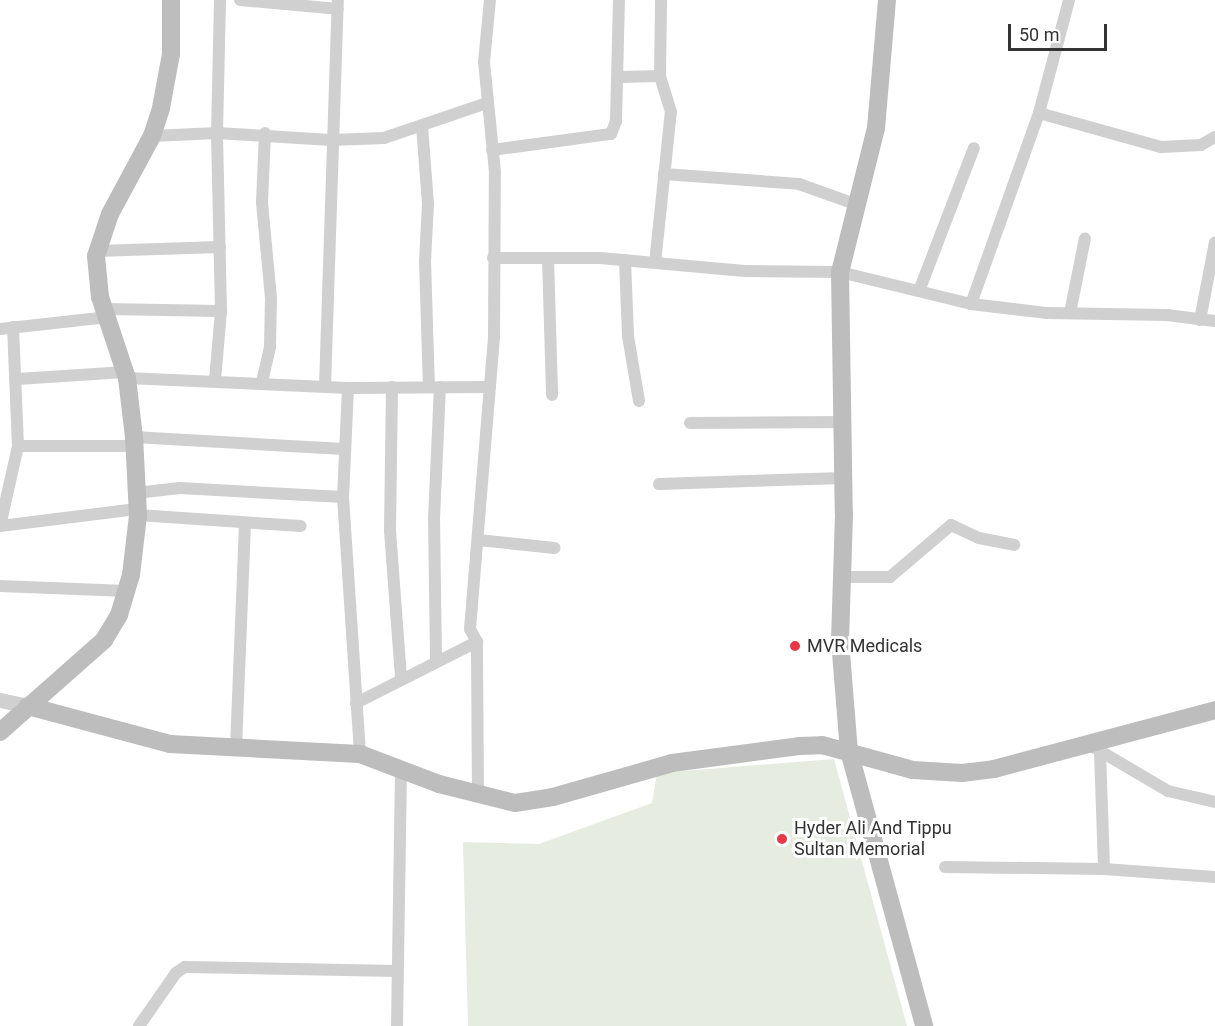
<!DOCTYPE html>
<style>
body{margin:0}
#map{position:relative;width:1215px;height:1026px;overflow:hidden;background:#fff;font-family:Roboto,sans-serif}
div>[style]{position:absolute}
.green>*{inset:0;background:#e6ecdf}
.minor>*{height:12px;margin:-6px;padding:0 6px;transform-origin:6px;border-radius:6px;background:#d0d0d0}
.tertiary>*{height:15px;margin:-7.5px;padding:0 7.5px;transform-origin:7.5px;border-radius:7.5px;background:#d0d0d0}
.secondary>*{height:18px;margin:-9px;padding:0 9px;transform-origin:9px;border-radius:9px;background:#bdbdbd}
.dots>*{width:16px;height:16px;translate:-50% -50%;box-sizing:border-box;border:3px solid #fff;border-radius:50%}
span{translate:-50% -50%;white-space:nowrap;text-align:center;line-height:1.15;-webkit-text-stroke:6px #fff;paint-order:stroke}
.poi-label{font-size:18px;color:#333}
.left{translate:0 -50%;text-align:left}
.scale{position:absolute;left:1008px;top:24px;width:99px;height:27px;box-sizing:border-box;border:3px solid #333;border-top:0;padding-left:8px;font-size:18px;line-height:21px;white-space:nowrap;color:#333;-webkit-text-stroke:4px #fff;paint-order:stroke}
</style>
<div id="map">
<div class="green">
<div style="clip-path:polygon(834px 759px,907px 1026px,468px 1026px,463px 842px,539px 844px,652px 803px,657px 773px)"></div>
</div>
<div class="minor">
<div style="left:240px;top:0;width:98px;rotate:5.2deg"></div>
<div style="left:619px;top:77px;width:41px;rotate:-1.4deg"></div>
<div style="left:1039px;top:113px;width:127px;rotate:15.6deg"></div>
<div style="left:1161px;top:147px;width:40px;rotate:-2.9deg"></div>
<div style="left:1201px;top:145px;width:16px;rotate:-30deg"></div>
<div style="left:422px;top:126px;width:78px;rotate:85.6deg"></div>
<div style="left:428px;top:204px;width:57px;rotate:93deg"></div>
<div style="left:425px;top:261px;width:126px;rotate:88.2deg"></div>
<div style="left:152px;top:136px;width:65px;rotate:-2.6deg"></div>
<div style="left:217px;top:133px;width:114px;rotate:3.5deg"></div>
<div style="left:331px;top:140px;width:53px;rotate:-2.2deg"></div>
<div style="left:384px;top:138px;width:109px;rotate:-18.8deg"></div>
<div style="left:492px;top:150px;width:120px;rotate:-7.7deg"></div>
<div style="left:611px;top:134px;width:14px;rotate:-69deg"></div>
<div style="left:616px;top:121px;width:121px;rotate:-88.6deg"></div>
<div style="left:664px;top:174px;width:135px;rotate:4.2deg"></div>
<div style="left:799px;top:184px;width:59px;rotate:19.7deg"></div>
<div style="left:97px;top:251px;width:123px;rotate:-1.9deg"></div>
<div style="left:493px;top:258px;width:107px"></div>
<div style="left:600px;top:258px;width:148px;rotate:5.1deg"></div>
<div style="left:747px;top:271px;width:93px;rotate:0.6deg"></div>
<div style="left:840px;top:272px;width:135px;rotate:13.7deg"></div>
<div style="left:971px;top:304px;width:77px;rotate:6.8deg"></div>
<div style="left:1047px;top:313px;width:120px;rotate:1deg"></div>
<div style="left:1167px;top:315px;width:48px;rotate:7.1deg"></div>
<div style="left:548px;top:258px;width:137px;rotate:88.3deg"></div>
<div style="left:625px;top:260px;width:76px;rotate:87.7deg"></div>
<div style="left:628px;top:336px;width:66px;rotate:80.4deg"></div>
<div style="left:655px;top:263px;width:152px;rotate:-84deg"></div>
<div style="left:671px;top:112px;width:38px;rotate:-107deg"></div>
<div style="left:660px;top:76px;width:76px;rotate:-89.2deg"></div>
<div style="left:919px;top:291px;width:153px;rotate:-69deg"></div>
<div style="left:971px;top:304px;width:203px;rotate:-70.4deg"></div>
<div style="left:1039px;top:113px;width:117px;rotate:-75.1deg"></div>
<div style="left:105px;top:309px;width:116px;rotate:1deg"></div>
<div style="left:1070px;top:313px;width:76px;rotate:-78.7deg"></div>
<div style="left:1200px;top:320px;width:79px;rotate:-79.1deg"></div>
<div style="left:0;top:329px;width:109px;rotate:-6.3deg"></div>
<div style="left:127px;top:378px;width:221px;rotate:2.6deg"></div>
<div style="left:348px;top:388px;width:142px;rotate:-0.4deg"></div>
<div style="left:18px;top:379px;width:107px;rotate:-3.7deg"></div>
<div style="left:215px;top:380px;width:69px;rotate:-85deg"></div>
<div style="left:221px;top:311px;width:178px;rotate:-91.3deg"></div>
<div style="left:217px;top:133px;width:133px;rotate:-88.7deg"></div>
<div style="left:262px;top:382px;width:37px;rotate:-77deg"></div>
<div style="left:270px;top:346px;width:48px;rotate:-88.8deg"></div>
<div style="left:271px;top:298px;width:96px;rotate:-95.4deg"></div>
<div style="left:262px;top:202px;width:69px;rotate:-87.5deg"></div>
<div style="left:325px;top:386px;width:386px;rotate:-88.1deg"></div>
<div style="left:392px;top:387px;width:144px;rotate:90.8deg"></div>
<div style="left:390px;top:531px;width:147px;rotate:85.7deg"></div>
<div style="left:348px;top:388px;width:109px;rotate:92.6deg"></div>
<div style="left:343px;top:497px;width:258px;rotate:86.2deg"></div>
<div style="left:690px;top:423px;width:150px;rotate:-0.4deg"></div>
<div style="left:134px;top:437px;width:210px;rotate:3.3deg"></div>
<div style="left:18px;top:446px;width:116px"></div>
<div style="left:659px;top:484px;width:184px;rotate:-1.9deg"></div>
<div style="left:136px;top:493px;width:44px;rotate:-6.5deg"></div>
<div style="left:180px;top:488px;width:163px;rotate:3.2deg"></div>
<div style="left:138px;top:515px;width:163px;rotate:3.9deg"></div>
<div style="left:0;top:526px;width:82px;rotate:-77.3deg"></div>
<div style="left:18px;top:446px;width:119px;rotate:-92.4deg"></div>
<div style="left:0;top:526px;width:138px;rotate:-7.1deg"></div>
<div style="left:478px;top:540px;width:77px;rotate:5.9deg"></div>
<div style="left:840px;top:577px;width:50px"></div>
<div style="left:890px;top:577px;width:80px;rotate:-40.4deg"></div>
<div style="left:951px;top:525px;width:31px;rotate:25deg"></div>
<div style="left:979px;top:538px;width:36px;rotate:11deg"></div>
<div style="left:0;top:586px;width:127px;rotate:2.3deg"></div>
<div style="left:436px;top:659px;width:140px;rotate:-90.8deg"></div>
<div style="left:434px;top:519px;width:132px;rotate:-87.4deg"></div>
<div style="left:356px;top:703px;width:136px;rotate:-26.8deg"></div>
<div style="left:1088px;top:744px;width:93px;rotate:30.4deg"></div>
<div style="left:1168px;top:791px;width:48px;rotate:13.2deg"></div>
<div style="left:236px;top:748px;width:223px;rotate:-87.7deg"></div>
<div style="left:1100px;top:752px;width:117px;rotate:88deg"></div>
<div style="left:478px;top:796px;width:154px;rotate:-90.4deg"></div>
<div style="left:477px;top:642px;width:15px;rotate:-118deg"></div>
<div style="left:470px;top:629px;width:293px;rotate:-85.3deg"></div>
<div style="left:494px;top:337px;width:165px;rotate:-89.7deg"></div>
<div style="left:495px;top:172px;width:111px;rotate:-95.7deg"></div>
<div style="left:484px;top:62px;width:62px;rotate:-84.5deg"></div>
<div style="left:945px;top:867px;width:159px;rotate:0.7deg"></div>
<div style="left:1104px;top:869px;width:111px;rotate:4.1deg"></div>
<div style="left:139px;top:1026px;width:65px;rotate:-55.1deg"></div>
<div style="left:176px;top:973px;width:11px;rotate:-34deg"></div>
<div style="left:185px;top:967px;width:212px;rotate:1.1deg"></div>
<div style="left:397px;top:1026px;width:259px;rotate:-89.1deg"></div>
</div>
<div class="tertiary">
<div style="left:0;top:700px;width:29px;rotate:12deg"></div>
</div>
<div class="secondary">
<div style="left:887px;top:0;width:128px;rotate:94.9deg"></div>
<div style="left:876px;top:128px;width:148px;rotate:104deg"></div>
<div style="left:840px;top:272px;width:242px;rotate:89.1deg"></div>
<div style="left:844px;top:514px;width:126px;rotate:91.8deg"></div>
<div style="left:840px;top:640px;width:111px;rotate:85.4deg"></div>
<div style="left:849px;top:751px;width:285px;rotate:74.7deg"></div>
<div style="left:28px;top:706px;width:147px;rotate:15deg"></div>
<div style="left:170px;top:744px;width:190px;rotate:3deg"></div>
<div style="left:360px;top:754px;width:85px;rotate:20.8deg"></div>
<div style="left:439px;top:784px;width:78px;rotate:14deg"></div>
<div style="left:515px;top:803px;width:38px;rotate:-9deg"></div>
<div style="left:553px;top:797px;width:124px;rotate:-15.9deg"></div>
<div style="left:672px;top:763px;width:128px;rotate:-7.6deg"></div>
<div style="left:799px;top:746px;width:23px;rotate:-2deg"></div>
<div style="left:822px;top:745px;width:94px;rotate:15.4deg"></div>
<div style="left:913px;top:770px;width:49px;rotate:3.5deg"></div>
<div style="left:962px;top:773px;width:32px;rotate:-7deg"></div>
<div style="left:994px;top:769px;width:229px;rotate:-14.9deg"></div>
<div style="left:0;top:732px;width:139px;rotate:-41.5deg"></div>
<div style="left:104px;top:640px;width:29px;rotate:-59deg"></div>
<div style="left:119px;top:615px;width:42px;rotate:-73.3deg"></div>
<div style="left:131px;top:575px;width:60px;rotate:-83.3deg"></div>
<div style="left:138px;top:515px;width:78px;rotate:-92.9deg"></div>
<div style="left:134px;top:437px;width:59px;rotate:-96.8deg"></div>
<div style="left:127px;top:378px;width:85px;rotate:-108.4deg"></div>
<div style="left:100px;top:297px;width:41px;rotate:-95.6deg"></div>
<div style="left:96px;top:256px;width:44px;rotate:-71.6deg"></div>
<div style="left:110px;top:214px;width:89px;rotate:-61.7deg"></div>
<div style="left:152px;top:136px;width:29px;rotate:-72deg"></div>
<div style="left:161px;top:108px;width:55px;rotate:-79.5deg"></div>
<div style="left:171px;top:54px;width:54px;rotate:-90deg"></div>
</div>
<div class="dots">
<div style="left:795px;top:646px;background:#e63946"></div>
<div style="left:782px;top:839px;background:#e63946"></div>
</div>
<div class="poi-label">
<span class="left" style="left:807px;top:646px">MVR Medicals</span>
<span class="left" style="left:794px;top:839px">Hyder Ali And Tippu<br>Sultan Memorial</span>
</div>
<div class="scale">50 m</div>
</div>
